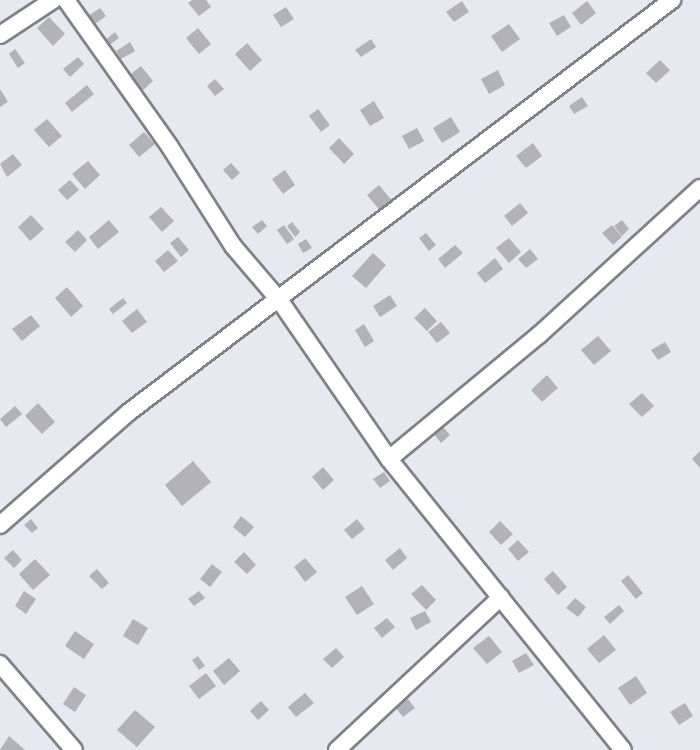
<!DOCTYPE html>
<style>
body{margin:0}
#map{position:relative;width:700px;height:750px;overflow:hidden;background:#e6eaf0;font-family:"Sofia Sans Condensed",sans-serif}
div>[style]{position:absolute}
.building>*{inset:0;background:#b2b2b8}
.roads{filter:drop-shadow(2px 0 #7f8287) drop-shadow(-2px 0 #7f8287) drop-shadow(0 2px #7f8287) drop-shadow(0 -2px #7f8287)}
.minor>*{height:16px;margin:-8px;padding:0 8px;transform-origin:8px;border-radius:8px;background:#fff}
span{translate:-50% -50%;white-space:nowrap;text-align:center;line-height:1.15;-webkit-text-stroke:6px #fff;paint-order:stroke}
</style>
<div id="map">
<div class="building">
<div style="clip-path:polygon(192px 0,206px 0,211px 7px,199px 16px,188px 3px)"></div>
<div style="clip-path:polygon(462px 1px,469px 12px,454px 22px,446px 12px)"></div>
<div style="clip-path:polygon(587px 1px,596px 13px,581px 25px,572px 13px)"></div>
<div style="clip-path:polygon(286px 7px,294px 19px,281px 27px,273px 15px)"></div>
<div style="clip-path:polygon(100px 8px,106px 16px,91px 27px,85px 18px)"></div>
<div style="clip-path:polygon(564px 15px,571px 27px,557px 36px,549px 23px)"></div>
<div style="clip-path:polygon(49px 17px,65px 34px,53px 46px,37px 28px)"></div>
<div style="clip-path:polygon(509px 24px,520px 39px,502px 52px,491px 36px)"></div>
<div style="clip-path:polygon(198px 28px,211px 44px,199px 54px,186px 38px)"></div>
<div style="clip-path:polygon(115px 32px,119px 38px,108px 46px,104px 41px)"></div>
<div style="clip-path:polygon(371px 39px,376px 47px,361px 57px,355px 50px)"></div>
<div style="clip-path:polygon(130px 42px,135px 51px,121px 59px,116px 51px)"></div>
<div style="clip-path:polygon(247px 43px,262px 60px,250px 71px,235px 54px)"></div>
<div style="clip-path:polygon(15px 49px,25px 63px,18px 68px,9px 54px)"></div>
<div style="clip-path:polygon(78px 57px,84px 64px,70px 77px,63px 69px)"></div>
<div style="clip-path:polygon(660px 60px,670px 70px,656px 83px,646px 73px)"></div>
<div style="clip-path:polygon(141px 66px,153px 81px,143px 90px,130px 75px)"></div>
<div style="clip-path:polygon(498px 70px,505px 85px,489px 94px,481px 79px)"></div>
<div style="clip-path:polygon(215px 79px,224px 89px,215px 96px,207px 86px)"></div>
<div style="clip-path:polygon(87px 85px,94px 94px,72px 112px,65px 103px)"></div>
<div style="clip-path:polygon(0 89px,8px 102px,0 107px)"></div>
<div style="clip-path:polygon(582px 97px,588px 106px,574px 114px,569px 106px)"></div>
<div style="clip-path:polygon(374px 101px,384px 118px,370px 126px,360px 110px)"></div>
<div style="clip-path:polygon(318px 109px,330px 125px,321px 132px,309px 116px)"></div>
<div style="clip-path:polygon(451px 117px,460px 132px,442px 143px,433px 128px)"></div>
<div style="clip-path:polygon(47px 119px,62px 136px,49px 147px,34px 130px)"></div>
<div style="clip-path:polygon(417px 128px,424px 141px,409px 149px,402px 136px)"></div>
<div style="clip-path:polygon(144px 132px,155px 144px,139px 157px,129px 145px)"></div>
<div style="clip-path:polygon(339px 138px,354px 154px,344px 164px,329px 148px)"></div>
<div style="clip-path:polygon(533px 143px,542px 156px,526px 168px,516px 156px)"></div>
<div style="clip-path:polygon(13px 154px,22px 165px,7px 177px,0 164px)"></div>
<div style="clip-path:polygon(88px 161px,100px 175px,85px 189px,72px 174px)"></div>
<div style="clip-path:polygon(231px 163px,240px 173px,232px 180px,223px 170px)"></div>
<div style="clip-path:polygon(285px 170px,295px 185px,283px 194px,272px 179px)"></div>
<div style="clip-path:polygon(70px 180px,79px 190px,67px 200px,58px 190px)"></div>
<div style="clip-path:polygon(379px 185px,393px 202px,381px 212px,367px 195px)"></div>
<div style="clip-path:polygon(520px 203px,528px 213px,512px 226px,504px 216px)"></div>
<div style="clip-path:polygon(161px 207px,174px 221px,162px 232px,149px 217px)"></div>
<div style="clip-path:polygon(31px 215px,44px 229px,30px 241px,18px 227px)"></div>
<div style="clip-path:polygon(109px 220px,119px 232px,98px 249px,89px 237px)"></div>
<div style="clip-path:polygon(262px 220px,267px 226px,258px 234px,252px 227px)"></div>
<div style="clip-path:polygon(622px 220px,629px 229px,622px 236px,614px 226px)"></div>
<div style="clip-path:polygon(292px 222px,300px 232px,295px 237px,287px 226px)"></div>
<div style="clip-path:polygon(284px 225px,294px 239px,287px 244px,277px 230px)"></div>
<div style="clip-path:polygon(612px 225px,622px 237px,613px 245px,602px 233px)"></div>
<div style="clip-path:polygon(78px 230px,87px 240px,75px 252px,65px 242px)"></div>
<div style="clip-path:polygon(426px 233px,436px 245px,429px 251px,419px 238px)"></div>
<div style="clip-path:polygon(178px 237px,189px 250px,181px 257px,170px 243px)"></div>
<div style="clip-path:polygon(509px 238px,521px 252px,509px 263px,496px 248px)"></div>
<div style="clip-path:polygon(306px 239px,312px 248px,303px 253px,298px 244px)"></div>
<div style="clip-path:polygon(455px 245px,463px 253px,445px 268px,438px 259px)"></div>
<div style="clip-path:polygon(530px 249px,538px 259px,526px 268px,518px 259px)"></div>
<div style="clip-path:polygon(168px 250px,178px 261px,164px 272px,155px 261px)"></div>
<div style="clip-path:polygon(373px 253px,386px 265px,366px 288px,352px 276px)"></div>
<div style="clip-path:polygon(495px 258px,503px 269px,485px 283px,477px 273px)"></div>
<div style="clip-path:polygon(67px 287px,83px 306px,71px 317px,55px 298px)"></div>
<div style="clip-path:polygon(390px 295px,397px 306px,380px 317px,373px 306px)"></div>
<div style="clip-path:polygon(123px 298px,127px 303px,113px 314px,109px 309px)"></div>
<div style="clip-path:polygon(425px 308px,437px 321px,427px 331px,414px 318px)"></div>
<div style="clip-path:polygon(137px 309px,147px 322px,132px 333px,122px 321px)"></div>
<div style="clip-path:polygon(31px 315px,40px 326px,22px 341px,12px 329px)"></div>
<div style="clip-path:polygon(441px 322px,450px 333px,437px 343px,428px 332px)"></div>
<div style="clip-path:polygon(364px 324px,374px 341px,365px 347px,355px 330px)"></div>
<div style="clip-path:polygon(598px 336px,611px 351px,594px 365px,581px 350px)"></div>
<div style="clip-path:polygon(665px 342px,671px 352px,658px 360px,651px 350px)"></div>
<div style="clip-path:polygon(547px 375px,558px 388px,542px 402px,531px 390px)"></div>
<div style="clip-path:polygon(642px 393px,654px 406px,642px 417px,629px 404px)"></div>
<div style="clip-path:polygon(38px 403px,55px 422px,42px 434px,25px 416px)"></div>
<div style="clip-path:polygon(15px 406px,22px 414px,6px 427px,0 419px)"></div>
<div style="clip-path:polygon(437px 420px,450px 435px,441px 443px,428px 427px)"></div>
<div style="clip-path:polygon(700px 451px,700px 468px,692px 459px)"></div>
<div style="clip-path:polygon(193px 461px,211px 482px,182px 506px,165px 485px)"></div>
<div style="clip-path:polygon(323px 467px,334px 480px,323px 490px,312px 477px)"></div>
<div style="clip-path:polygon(384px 472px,390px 481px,380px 488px,373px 479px)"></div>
<div style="clip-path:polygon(241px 516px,254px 527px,245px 537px,233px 527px)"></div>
<div style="clip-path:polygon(31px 519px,38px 528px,32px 533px,24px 525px)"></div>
<div style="clip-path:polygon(357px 519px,365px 529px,352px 539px,344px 530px)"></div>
<div style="clip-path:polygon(500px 521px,513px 534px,501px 545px,489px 532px)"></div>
<div style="clip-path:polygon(518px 540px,529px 552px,518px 561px,508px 549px)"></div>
<div style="clip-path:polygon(400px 548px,407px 558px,393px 570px,385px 560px)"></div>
<div style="clip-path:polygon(13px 550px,22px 560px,14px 568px,4px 558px)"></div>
<div style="clip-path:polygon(244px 552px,256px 565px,247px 574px,234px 562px)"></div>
<div style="clip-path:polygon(305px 558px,317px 572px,305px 582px,294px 567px)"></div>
<div style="clip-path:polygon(35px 559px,50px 575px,33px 590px,19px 574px)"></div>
<div style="clip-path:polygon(212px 564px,222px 572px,210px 587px,200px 579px)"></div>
<div style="clip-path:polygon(97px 569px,109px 583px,102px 589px,89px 576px)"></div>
<div style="clip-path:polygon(553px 571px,567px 587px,558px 595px,544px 579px)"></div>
<div style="clip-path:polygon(628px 575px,643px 593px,636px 599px,621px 581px)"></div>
<div style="clip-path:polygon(422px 585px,436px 600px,426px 610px,411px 594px)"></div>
<div style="clip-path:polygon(362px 586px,374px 604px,357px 615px,345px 597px)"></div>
<div style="clip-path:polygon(24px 591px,36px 599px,26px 614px,15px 606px)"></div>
<div style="clip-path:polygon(199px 591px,205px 598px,194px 606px,188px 599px)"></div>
<div style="clip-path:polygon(575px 598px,586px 607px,578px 617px,566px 608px)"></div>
<div style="clip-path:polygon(619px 605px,624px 611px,610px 624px,604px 617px)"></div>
<div style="clip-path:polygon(425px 611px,431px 622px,416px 630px,410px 618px)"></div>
<div style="clip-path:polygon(387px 618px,395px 627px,382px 638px,374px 628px)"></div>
<div style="clip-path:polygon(133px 619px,148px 628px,138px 645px,123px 636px)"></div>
<div style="clip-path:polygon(75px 631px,94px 644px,84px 659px,65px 646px)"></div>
<div style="clip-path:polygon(604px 635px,616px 650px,599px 663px,587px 649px)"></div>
<div style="clip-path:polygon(489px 636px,502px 652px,487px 664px,473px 648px)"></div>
<div style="clip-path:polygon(336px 648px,344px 657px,332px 668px,323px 659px)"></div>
<div style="clip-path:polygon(526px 653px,534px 665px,519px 673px,512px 661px)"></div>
<div style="clip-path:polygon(198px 656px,205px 666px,199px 670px,192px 660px)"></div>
<div style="clip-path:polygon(229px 658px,240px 671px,224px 685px,213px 671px)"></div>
<div style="clip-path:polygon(206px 673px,216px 686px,199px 699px,189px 686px)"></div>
<div style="clip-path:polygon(636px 676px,647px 693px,630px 705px,618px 688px)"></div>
<div style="clip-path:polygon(74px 687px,86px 695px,75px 712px,63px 704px)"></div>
<div style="clip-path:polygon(305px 693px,314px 703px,296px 717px,288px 707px)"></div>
<div style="clip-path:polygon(408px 699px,415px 708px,403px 717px,396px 708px)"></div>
<div style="clip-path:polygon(261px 701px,269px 710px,258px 720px,250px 711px)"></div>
<div style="clip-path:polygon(685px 703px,693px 716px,679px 725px,670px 712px)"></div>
<div style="clip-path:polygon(135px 710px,155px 727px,137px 747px,117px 730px)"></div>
<div style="clip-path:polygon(9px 736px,25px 750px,0 750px)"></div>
</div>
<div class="roads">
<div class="minor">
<div style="left:66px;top:0;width:180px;rotate:54.7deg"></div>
<div style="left:170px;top:147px;width:117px;rotate:57.5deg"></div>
<div style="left:233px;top:246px;width:72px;rotate:49.5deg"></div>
<div style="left:280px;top:301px;width:192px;rotate:55.4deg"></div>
<div style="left:389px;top:459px;width:373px;rotate:51.2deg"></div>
<div style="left:0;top:35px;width:64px;rotate:-33.4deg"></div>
<div style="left:389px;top:459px;width:195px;rotate:-39.6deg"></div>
<div style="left:539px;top:335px;width:218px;rotate:-42.4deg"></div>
<div style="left:0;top:525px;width:171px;rotate:-41.2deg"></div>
<div style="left:129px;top:412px;width:682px;rotate:-37.19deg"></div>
<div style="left:0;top:664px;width:113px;rotate:49.3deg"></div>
<div style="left:337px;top:750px;width:224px;rotate:-43deg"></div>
</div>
</div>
</div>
